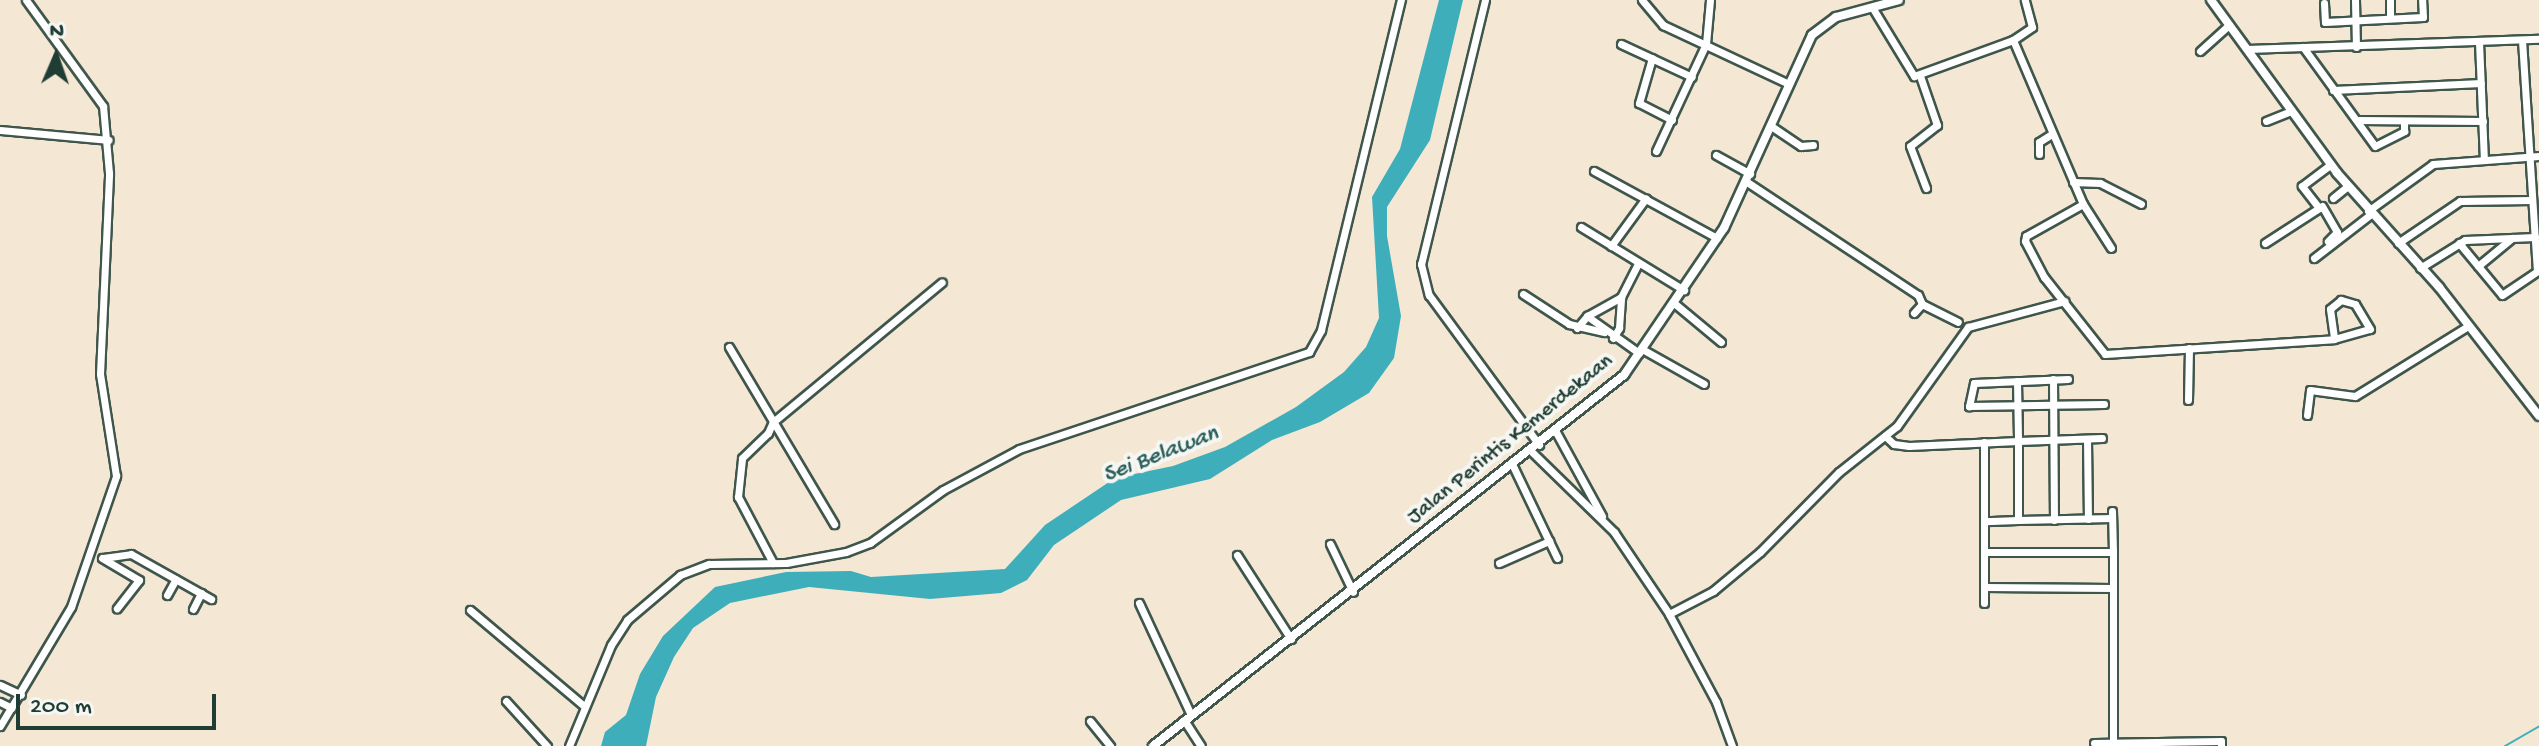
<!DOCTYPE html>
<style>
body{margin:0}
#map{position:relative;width:2539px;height:746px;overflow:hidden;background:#f4e7d4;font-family:"Gochi Hand",sans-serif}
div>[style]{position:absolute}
.water>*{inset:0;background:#3faebb}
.stream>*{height:2px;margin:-1px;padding:0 1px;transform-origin:1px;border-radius:1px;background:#3faebb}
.roads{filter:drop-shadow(2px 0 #3f564c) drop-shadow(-2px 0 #3f564c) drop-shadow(0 2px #3f564c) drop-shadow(0 -2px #3f564c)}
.minor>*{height:7px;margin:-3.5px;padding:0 3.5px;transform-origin:3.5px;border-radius:3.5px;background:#fff}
.major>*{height:8px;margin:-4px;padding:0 4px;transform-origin:4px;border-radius:4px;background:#fff}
span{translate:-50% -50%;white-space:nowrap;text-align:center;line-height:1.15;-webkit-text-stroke:8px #f6f6f2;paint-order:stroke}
.street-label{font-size:22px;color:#1f3d34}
.water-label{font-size:24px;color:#295f5c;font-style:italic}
.north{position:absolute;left:16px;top:16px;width:80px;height:80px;-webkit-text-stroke:6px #f6f6f2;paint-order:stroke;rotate:2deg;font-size:22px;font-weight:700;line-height:32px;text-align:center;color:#1f3d34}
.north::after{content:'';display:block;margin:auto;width:28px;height:36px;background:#1f3d34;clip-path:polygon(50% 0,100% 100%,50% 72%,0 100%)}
.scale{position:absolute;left:16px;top:694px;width:200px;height:36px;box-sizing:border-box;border:4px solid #1f3d34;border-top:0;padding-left:10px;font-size:24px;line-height:28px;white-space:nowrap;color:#1f3d34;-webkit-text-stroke:6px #f6f6f2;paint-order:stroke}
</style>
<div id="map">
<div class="water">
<div style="clip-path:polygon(1439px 0,1463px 0,1430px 140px,1387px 207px,1387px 236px,1401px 316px,1394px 358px,1369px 393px,1320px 422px,1272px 440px,1210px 479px,1121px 500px,1054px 545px,1027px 580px,1001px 593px,930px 599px,809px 587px,730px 603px,693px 628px,674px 657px,656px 697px,646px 746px,601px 746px,605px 732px,626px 715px,640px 674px,663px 636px,715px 587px,786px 572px,851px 571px,871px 577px,1005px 569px,1045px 525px,1115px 478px,1173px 466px,1225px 447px,1296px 407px,1344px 372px,1366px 347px,1379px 318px,1372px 197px,1400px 149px)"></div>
</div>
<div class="stream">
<div style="left:2505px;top:746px;width:39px;rotate:-30deg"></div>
</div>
<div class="roads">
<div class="minor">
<div style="left:1485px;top:0;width:272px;rotate:103.6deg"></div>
<div style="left:1421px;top:264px;width:32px;rotate:76deg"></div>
<div style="left:1429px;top:295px;width:186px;rotate:53.7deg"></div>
<div style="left:1642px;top:0;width:33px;rotate:50deg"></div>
<div style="left:1663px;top:25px;width:137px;rotate:25.1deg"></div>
<div style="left:2355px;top:0;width:47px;rotate:88.8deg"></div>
<div style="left:2390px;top:0;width:18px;rotate:90deg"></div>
<div style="left:2324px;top:3px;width:19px;rotate:87deg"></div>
<div style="left:2325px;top:22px;width:98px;rotate:-2.9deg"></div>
<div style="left:2423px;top:17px;width:17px;rotate:-93deg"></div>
<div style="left:1872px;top:7px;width:81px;rotate:58.7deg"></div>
<div style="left:1914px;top:76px;width:105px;rotate:-20deg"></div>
<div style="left:2013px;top:40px;width:178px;rotate:66.9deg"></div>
<div style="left:2083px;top:204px;width:52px;rotate:57.5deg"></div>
<div style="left:2013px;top:40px;width:23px;rotate:-34deg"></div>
<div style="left:2032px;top:27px;width:28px;rotate:-105deg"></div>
<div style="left:2522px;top:40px;width:231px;rotate:86.3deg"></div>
<div style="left:2479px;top:42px;width:117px;rotate:87.6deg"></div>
<div style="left:1621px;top:44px;width:78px;rotate:24.9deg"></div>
<div style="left:2303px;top:47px;width:122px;rotate:54deg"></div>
<div style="left:2375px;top:146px;width:33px;rotate:-27deg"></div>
<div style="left:2404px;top:131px;width:10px;rotate:-90deg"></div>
<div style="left:2247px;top:49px;width:292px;rotate:-2deg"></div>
<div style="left:2200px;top:51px;width:39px;rotate:-42deg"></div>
<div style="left:1652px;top:58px;width:47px;rotate:106.1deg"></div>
<div style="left:1639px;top:103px;width:37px;rotate:27deg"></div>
<div style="left:1920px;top:76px;width:52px;rotate:70.9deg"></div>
<div style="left:1937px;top:125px;width:34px;rotate:142deg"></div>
<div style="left:1910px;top:146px;width:45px;rotate:69.1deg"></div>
<div style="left:2333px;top:90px;width:148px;rotate:-2.7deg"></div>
<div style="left:2357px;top:120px;width:126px;rotate:0.5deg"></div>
<div style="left:2266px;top:121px;width:27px;rotate:-22deg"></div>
<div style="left:1771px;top:126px;width:36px;rotate:34deg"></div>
<div style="left:1801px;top:146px;width:12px;rotate:-5deg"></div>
<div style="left:0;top:130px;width:109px;rotate:5.2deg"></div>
<div style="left:1656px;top:151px;width:118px;rotate:-65deg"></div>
<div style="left:1706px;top:44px;width:44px;rotate:-84.8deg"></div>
<div style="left:2039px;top:154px;width:12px;rotate:-90deg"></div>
<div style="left:2039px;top:142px;width:15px;rotate:-32deg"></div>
<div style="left:1716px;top:155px;width:39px;rotate:29deg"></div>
<div style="left:1594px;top:171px;width:140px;rotate:28.6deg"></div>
<div style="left:1747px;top:182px;width:205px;rotate:33.5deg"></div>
<div style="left:1918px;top:295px;width:10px;rotate:66deg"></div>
<div style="left:1922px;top:304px;width:12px;rotate:132deg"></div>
<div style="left:2073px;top:182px;width:27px;rotate:2deg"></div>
<div style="left:2100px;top:183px;width:46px;rotate:27.1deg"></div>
<div style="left:2333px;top:198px;width:19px;rotate:-39deg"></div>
<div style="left:2083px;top:204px;width:65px;rotate:150.7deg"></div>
<div style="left:2026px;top:236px;width:5px;rotate:101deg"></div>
<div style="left:2025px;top:241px;width:41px;rotate:62.2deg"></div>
<div style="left:2044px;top:277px;width:98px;rotate:51.6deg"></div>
<div style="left:2105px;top:354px;width:229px;rotate:-3.7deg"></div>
<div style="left:2334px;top:339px;width:37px;rotate:-16deg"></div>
<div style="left:2370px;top:329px;width:29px;rotate:-121deg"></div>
<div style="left:2355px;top:304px;width:15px;rotate:-164deg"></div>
<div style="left:2341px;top:300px;width:14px;rotate:141deg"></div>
<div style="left:2330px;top:309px;width:30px;rotate:82deg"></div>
<div style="left:2322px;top:206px;width:30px;rotate:60deg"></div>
<div style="left:2337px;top:232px;width:13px;rotate:135deg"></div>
<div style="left:2368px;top:211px;width:80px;rotate:-35.9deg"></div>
<div style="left:2433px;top:164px;width:106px;rotate:-4.3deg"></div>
<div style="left:1581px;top:227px;width:121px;rotate:31.5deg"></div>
<div style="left:2265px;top:243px;width:64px;rotate:-32.9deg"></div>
<div style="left:2319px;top:208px;width:28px;rotate:-128deg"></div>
<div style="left:2302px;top:186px;width:36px;rotate:-37deg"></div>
<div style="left:2398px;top:243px;width:75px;rotate:-34.1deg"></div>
<div style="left:2460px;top:201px;width:72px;rotate:-0.8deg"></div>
<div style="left:2459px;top:243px;width:67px;rotate:50.4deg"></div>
<div style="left:2502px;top:295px;width:45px;rotate:-34deg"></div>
<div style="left:1611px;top:246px;width:59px;rotate:-53.9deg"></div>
<div style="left:2314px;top:258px;width:72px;rotate:-37.7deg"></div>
<div style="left:2478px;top:266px;width:44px;rotate:-39.5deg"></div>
<div style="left:2420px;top:268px;width:53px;rotate:-31.9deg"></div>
<div style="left:2465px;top:240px;width:70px;rotate:-2.5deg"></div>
<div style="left:1523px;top:294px;width:55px;rotate:33.1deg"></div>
<div style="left:1569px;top:324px;width:36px;rotate:13deg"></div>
<div style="left:1674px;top:303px;width:61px;rotate:39.7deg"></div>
<div style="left:1922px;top:304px;width:40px;rotate:26.6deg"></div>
<div style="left:1587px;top:316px;width:39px;rotate:-29deg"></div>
<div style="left:1577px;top:328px;width:16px;rotate:-50deg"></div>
<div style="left:1587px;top:316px;width:64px;rotate:35.4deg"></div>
<div style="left:1613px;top:338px;width:12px;rotate:-59deg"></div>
<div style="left:1619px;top:328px;width:31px;rotate:-86deg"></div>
<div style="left:1621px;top:297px;width:36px;rotate:-63deg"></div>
<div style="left:729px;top:347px;width:206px;rotate:59.3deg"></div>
<div style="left:1642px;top:349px;width:71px;rotate:29.4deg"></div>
<div style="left:2053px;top:379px;width:141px;rotate:89.6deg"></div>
<div style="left:2068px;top:379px;width:94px;rotate:177.6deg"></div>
<div style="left:1974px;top:383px;width:24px;rotate:102deg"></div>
<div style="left:1969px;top:406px;width:135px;rotate:-0.8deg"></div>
<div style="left:2017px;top:381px;width:60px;rotate:89deg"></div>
<div style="left:2018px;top:441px;width:84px;rotate:-2deg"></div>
<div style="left:2188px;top:400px;width:52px;rotate:-88.9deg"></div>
<div style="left:2307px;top:415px;width:25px;rotate:-83deg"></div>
<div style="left:2310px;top:390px;width:45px;rotate:7.6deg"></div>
<div style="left:2355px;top:396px;width:133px;rotate:-31.8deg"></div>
<div style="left:1556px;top:432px;width:96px;rotate:61.3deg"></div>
<div style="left:1885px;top:436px;width:12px;rotate:42deg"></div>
<div style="left:1894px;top:444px;width:15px;rotate:8deg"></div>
<div style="left:1909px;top:446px;width:109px;rotate:-2.6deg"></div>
<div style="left:2018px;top:441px;width:79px;rotate:90deg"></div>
<div style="left:2018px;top:520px;width:34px;rotate:178deg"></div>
<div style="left:1984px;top:521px;width:66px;rotate:90deg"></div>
<div style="left:1984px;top:587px;width:129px;rotate:0.4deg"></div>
<div style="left:2113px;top:588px;width:36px;rotate:-90deg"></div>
<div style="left:2113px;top:552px;width:128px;rotate:180deg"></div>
<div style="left:2087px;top:439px;width:80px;rotate:89.3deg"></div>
<div style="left:1984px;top:442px;width:79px;rotate:90deg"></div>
<div style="left:1532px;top:452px;width:115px;rotate:44.3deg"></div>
<div style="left:1614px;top:532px;width:99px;rotate:56.1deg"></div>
<div style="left:1669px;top:614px;width:100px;rotate:61.9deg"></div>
<div style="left:1716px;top:702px;width:47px;rotate:70deg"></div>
<div style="left:1513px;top:466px;width:102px;rotate:64.4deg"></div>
<div style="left:2112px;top:511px;width:41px;rotate:88.6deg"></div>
<div style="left:2018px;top:520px;width:94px;rotate:-1.2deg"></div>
<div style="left:1330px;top:544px;width:53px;rotate:64.4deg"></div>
<div style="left:1237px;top:555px;width:100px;rotate:57.3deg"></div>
<div style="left:102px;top:558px;width:43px;rotate:30.7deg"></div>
<div style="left:139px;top:580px;width:36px;rotate:128deg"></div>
<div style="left:103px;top:558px;width:28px;rotate:-8deg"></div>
<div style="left:131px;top:554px;width:92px;rotate:29.4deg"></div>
<div style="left:773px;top:563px;width:75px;rotate:-117.9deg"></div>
<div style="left:738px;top:497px;width:39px;rotate:-84deg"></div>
<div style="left:742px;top:458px;width:36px;rotate:-44deg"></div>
<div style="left:768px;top:433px;width:12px;rotate:-66deg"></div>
<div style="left:773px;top:422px;width:219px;rotate:-39.6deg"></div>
<div style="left:1499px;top:563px;width:55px;rotate:-23.7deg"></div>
<div style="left:2113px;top:588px;width:158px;rotate:90deg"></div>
<div style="left:167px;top:595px;width:18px;rotate:-61deg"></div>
<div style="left:1139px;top:603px;width:123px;rotate:65.1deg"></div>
<div style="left:1984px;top:603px;width:16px;rotate:-90deg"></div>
<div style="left:193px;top:609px;width:18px;rotate:-63deg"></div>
<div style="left:470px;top:610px;width:150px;rotate:40.1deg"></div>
<div style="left:1669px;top:614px;width:50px;rotate:-27.6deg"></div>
<div style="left:1713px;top:591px;width:61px;rotate:-39.7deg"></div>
<div style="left:1760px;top:552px;width:112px;rotate:-45.4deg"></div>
<div style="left:1839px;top:472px;width:74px;rotate:-38.4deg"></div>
<div style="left:1897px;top:426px;width:122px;rotate:-54.4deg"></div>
<div style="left:1968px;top:327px;width:100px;rotate:-15deg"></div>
<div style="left:0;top:685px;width:23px;rotate:25deg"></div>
<div style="left:506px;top:701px;width:61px;rotate:47.7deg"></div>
<div style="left:0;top:702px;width:13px;rotate:27deg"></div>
<div style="left:1184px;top:720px;width:31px;rotate:57deg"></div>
<div style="left:1090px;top:721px;width:32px;rotate:51deg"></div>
<div style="left:0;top:726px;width:139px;rotate:-59.2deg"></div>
<div style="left:71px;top:607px;width:139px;rotate:-71deg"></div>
<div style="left:116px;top:476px;width:103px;rotate:-98.9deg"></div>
<div style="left:100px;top:374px;width:201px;rotate:-87.4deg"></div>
<div style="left:109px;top:173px;width:67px;rotate:-95.1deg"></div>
<div style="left:103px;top:106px;width:131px;rotate:-126deg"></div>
<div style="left:2094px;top:743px;width:127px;rotate:-0.9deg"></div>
<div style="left:2221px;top:741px;width:5px;rotate:90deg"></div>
<div style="left:569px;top:746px;width:109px;rotate:-67.4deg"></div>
<div style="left:611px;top:645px;width:30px;rotate:-57deg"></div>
<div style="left:627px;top:620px;width:70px;rotate:-40.3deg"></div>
<div style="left:680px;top:575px;width:31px;rotate:-21deg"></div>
<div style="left:709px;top:564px;width:77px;rotate:-0.7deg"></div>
<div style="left:786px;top:563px;width:61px;rotate:-10.4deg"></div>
<div style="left:846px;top:552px;width:26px;rotate:-21deg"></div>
<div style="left:870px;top:543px;width:90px;rotate:-36deg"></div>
<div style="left:943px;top:490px;width:86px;rotate:-28.3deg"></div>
<div style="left:1019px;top:449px;width:306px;rotate:-18.5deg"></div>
<div style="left:1309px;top:352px;width:25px;rotate:-61deg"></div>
<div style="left:1321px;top:330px;width:340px;rotate:-76.4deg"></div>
</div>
<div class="major">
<div style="left:2211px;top:0;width:214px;rotate:53.9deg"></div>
<div style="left:2337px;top:173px;width:153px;rotate:48.2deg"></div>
<div style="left:2439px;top:287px;width:163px;rotate:52.2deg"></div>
<div style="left:1153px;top:746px;width:600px;rotate:-38.23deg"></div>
<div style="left:1624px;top:375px;width:178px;rotate:-55.8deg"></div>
<div style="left:1724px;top:228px;width:212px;rotate:-65.5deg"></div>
<div style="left:1812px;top:35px;width:30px;rotate:-37deg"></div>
<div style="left:1836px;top:17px;width:65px;rotate:-15.1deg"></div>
</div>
</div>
<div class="street-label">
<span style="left:1511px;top:440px;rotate:-39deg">Jalan Perintis Kemerdekaan</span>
</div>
<div class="water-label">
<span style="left:1161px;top:455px;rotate:-21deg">Sei Belawan</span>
</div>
<div class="north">N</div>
<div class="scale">200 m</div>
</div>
